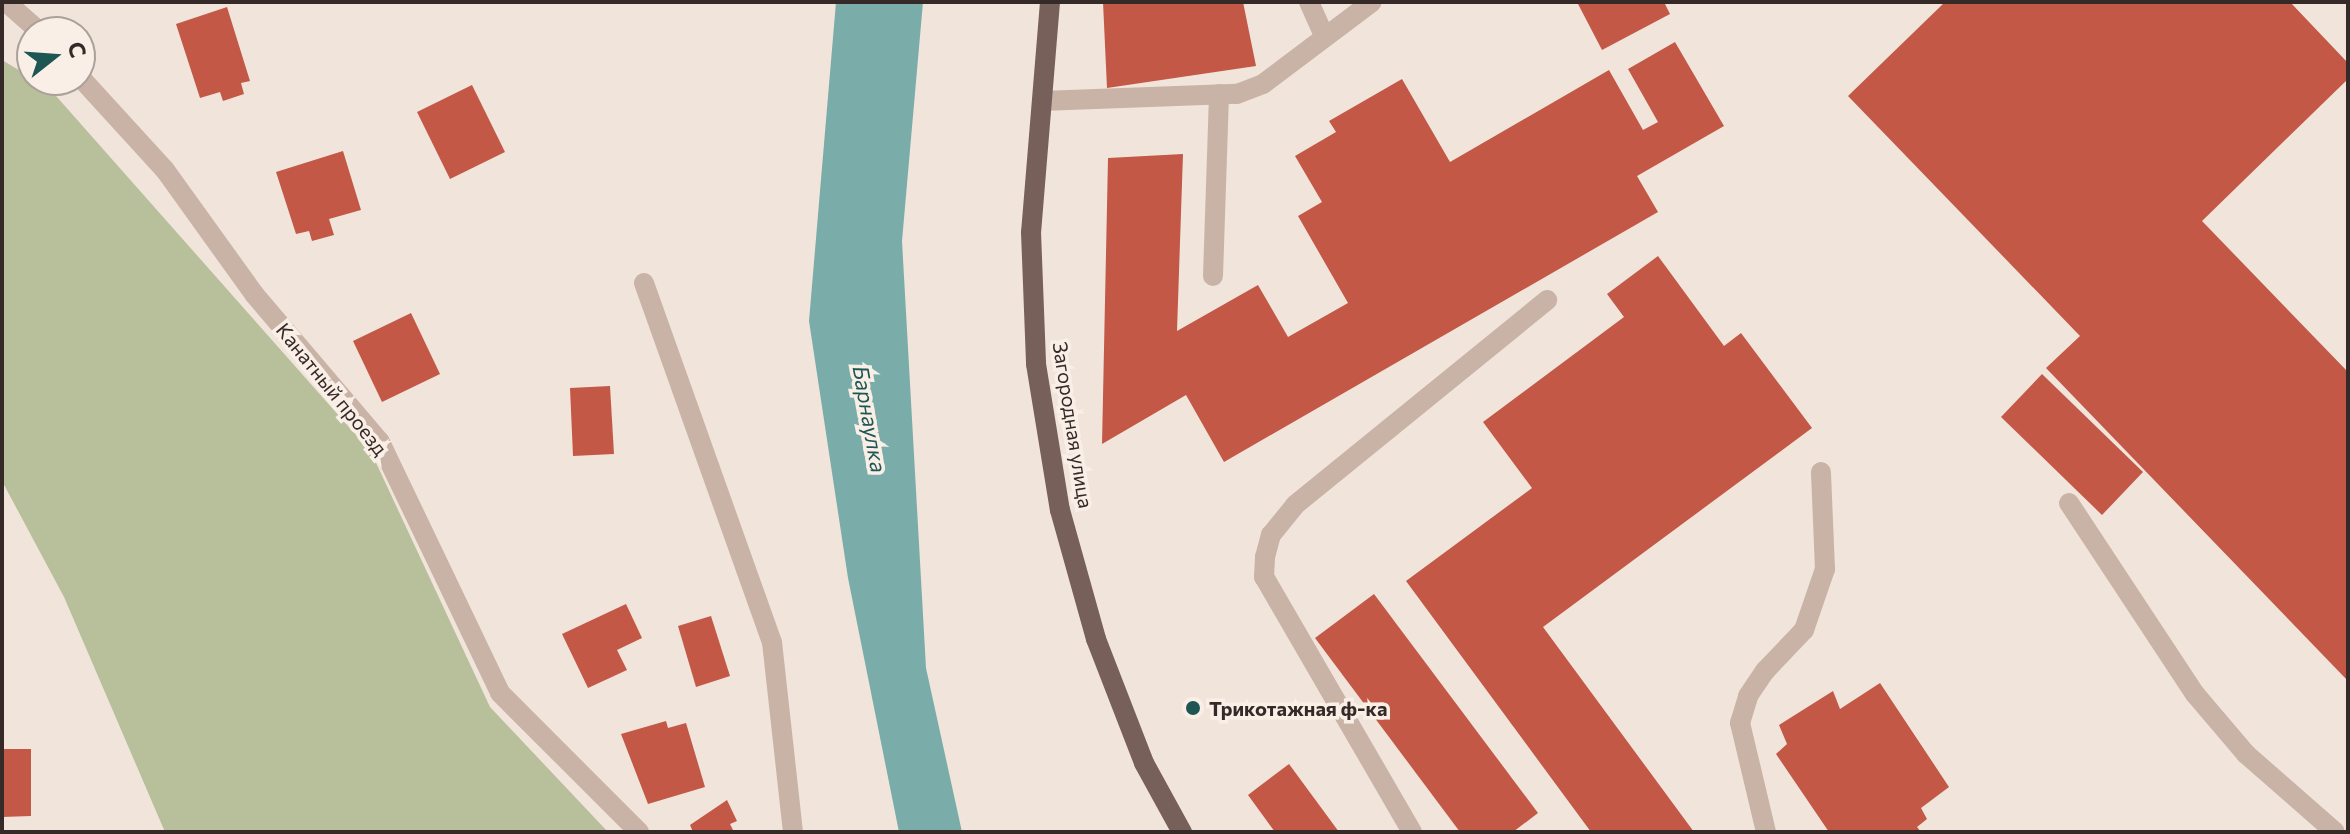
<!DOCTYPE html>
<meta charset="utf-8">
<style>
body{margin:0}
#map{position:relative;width:2350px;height:834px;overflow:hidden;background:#f1e4db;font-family:Commissioner,sans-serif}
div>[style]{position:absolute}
.green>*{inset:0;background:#b7c09b}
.water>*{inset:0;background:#7aadaa}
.building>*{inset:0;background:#c35847}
.minor>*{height:20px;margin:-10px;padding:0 10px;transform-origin:10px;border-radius:10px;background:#c9b3a7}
.major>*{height:20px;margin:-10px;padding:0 10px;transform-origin:10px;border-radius:10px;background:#776059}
.dots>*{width:22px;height:22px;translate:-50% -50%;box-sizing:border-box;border:4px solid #f9efe7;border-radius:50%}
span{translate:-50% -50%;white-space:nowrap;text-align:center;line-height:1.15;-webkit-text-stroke:7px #f9efe7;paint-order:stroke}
.street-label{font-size:20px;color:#352a27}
.poi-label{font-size:20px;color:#352a27;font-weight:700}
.left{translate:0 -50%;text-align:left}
.water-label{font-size:22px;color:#1e5654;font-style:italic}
.frame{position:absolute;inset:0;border:4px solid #352a27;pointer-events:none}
.north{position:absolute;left:16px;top:16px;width:80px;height:80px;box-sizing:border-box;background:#f9efe7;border:2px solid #aba09a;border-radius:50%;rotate:73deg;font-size:22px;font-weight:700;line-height:32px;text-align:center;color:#352a27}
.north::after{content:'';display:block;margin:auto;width:28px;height:36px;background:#1e5654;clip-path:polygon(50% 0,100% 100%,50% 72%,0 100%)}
</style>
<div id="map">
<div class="green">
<div style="clip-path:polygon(2px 60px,49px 88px,371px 452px,490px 707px,608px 832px,165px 832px,64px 597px,2px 481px)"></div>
</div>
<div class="water">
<div style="clip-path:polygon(836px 2px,923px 2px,902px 241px,926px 668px,962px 832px,899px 832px,848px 578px,809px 321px)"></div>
</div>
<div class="building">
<div style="clip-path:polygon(1103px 2px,1243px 2px,1256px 66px,1107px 88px)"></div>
<div style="clip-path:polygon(1577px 2px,1664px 2px,1670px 14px,1602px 50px)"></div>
<div style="clip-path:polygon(1945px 2px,2290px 2px,2348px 63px,2348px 79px,2202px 221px,2348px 372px,2348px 681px,2046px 368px,2080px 336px,1848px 96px)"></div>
<div style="clip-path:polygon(227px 7px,250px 81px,241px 83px,244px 94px,223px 101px,220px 92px,200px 98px,176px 24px)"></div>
<div style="clip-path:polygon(1675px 42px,1724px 126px,1637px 176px,1658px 212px,1224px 462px,1186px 395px,1102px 444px,1108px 158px,1183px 154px,1177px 331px,1258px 285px,1288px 337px,1348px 303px,1298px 216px,1322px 202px,1295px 156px,1336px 132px,1329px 121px,1402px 79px,1450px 162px,1609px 70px,1643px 130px,1658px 122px,1628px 69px)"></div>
<div style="clip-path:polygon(472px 85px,505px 152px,450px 179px,417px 112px)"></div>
<div style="clip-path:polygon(343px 151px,361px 210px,329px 219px,334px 235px,312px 241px,309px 231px,296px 234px,276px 172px)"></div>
<div style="clip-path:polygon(1658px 256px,1724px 346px,1741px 333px,1812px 428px,1543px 627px,1694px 832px,1591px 832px,1406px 581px,1532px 488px,1483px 422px,1624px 317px,1607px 294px)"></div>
<div style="clip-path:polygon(411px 313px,440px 374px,382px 402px,353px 341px)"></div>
<div style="clip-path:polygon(2042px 374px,2143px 472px,2102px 515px,2001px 417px)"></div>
<div style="clip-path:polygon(610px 386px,614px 454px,573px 456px,570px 388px)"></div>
<div style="clip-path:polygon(1374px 594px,1538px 813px,1513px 832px,1460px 832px,1315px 638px)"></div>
<div style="clip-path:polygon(626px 604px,642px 638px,617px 650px,627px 670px,588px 688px,562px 634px)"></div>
<div style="clip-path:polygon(711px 616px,730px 676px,696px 687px,678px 626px)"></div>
<div style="clip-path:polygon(1880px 683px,1949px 787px,1921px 808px,1927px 819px,1917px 827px,1921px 832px,1829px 832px,1776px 754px,1787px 744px,1779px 725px,1833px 691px,1840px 709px)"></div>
<div style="clip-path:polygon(666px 721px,668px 728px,686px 723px,705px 787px,648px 804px,621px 734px)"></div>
<div style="clip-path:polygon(2px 749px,31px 749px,31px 816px,2px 817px)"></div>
<div style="clip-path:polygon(1289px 764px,1339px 832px,1275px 832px,1248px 795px)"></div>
<div style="clip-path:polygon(727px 800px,737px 821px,730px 824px,734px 832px,693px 832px,690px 825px)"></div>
</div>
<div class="minor">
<div style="left:6px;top:2px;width:45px;rotate:41.4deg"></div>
<div style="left:1309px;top:2px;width:37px;rotate:66deg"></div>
<div style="left:80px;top:77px;width:126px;rotate:47.6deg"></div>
<div style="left:165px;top:170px;width:153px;rotate:54.3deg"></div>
<div style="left:254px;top:294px;width:194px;rotate:49.6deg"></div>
<div style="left:380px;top:442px;width:278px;rotate:64.4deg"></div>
<div style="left:500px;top:693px;width:197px;rotate:45deg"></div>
<div style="left:1042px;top:101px;width:195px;rotate:-2.1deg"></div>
<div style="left:1237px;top:94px;width:28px;rotate:-21deg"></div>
<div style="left:1263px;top:84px;width:136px;rotate:-37deg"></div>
<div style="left:1213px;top:276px;width:182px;rotate:-88.1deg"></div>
<div style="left:644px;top:283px;width:381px;rotate:70.4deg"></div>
<div style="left:772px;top:642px;width:191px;rotate:83.7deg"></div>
<div style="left:2069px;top:503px;width:229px;rotate:56.6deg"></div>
<div style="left:2195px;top:694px;width:79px;rotate:49.6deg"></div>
<div style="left:2246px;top:754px;width:118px;rotate:41.2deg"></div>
<div style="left:1412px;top:832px;width:295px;rotate:-120.1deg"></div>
<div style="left:1264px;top:577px;width:20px;rotate:-87deg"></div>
<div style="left:1265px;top:557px;width:23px;rotate:-75deg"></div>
<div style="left:1271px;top:535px;width:38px;rotate:-51deg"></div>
<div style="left:1295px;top:505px;width:325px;rotate:-39.1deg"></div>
<div style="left:1766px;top:832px;width:112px;rotate:-103.4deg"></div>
<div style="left:1740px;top:723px;width:28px;rotate:-73deg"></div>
<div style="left:1748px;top:696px;width:30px;rotate:-56deg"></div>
<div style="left:1765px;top:671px;width:57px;rotate:-46.4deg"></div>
<div style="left:1804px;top:630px;width:65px;rotate:-71deg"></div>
<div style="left:1825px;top:569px;width:97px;rotate:-92.4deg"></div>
</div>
<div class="major">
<div style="left:1050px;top:2px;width:231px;rotate:94.7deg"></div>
<div style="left:1031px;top:232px;width:132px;rotate:87.8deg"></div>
<div style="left:1036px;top:364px;width:148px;rotate:80.7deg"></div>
<div style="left:1060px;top:510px;width:134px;rotate:74.4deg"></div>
<div style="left:1096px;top:639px;width:133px;rotate:68.8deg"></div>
<div style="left:1144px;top:763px;width:79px;rotate:61.2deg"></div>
</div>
<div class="dots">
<div style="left:1193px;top:708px;background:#1e5654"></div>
</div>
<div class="street-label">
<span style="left:332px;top:389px;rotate:51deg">Канатный проезд</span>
<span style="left:1073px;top:425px;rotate:81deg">Загородная улица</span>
</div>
<div class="poi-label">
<span class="left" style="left:1209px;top:708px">Трикотажная ф-ка</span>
</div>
<div class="water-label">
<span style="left:870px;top:419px;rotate:80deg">Барнаулка</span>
</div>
<div class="frame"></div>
<div class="north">С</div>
</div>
